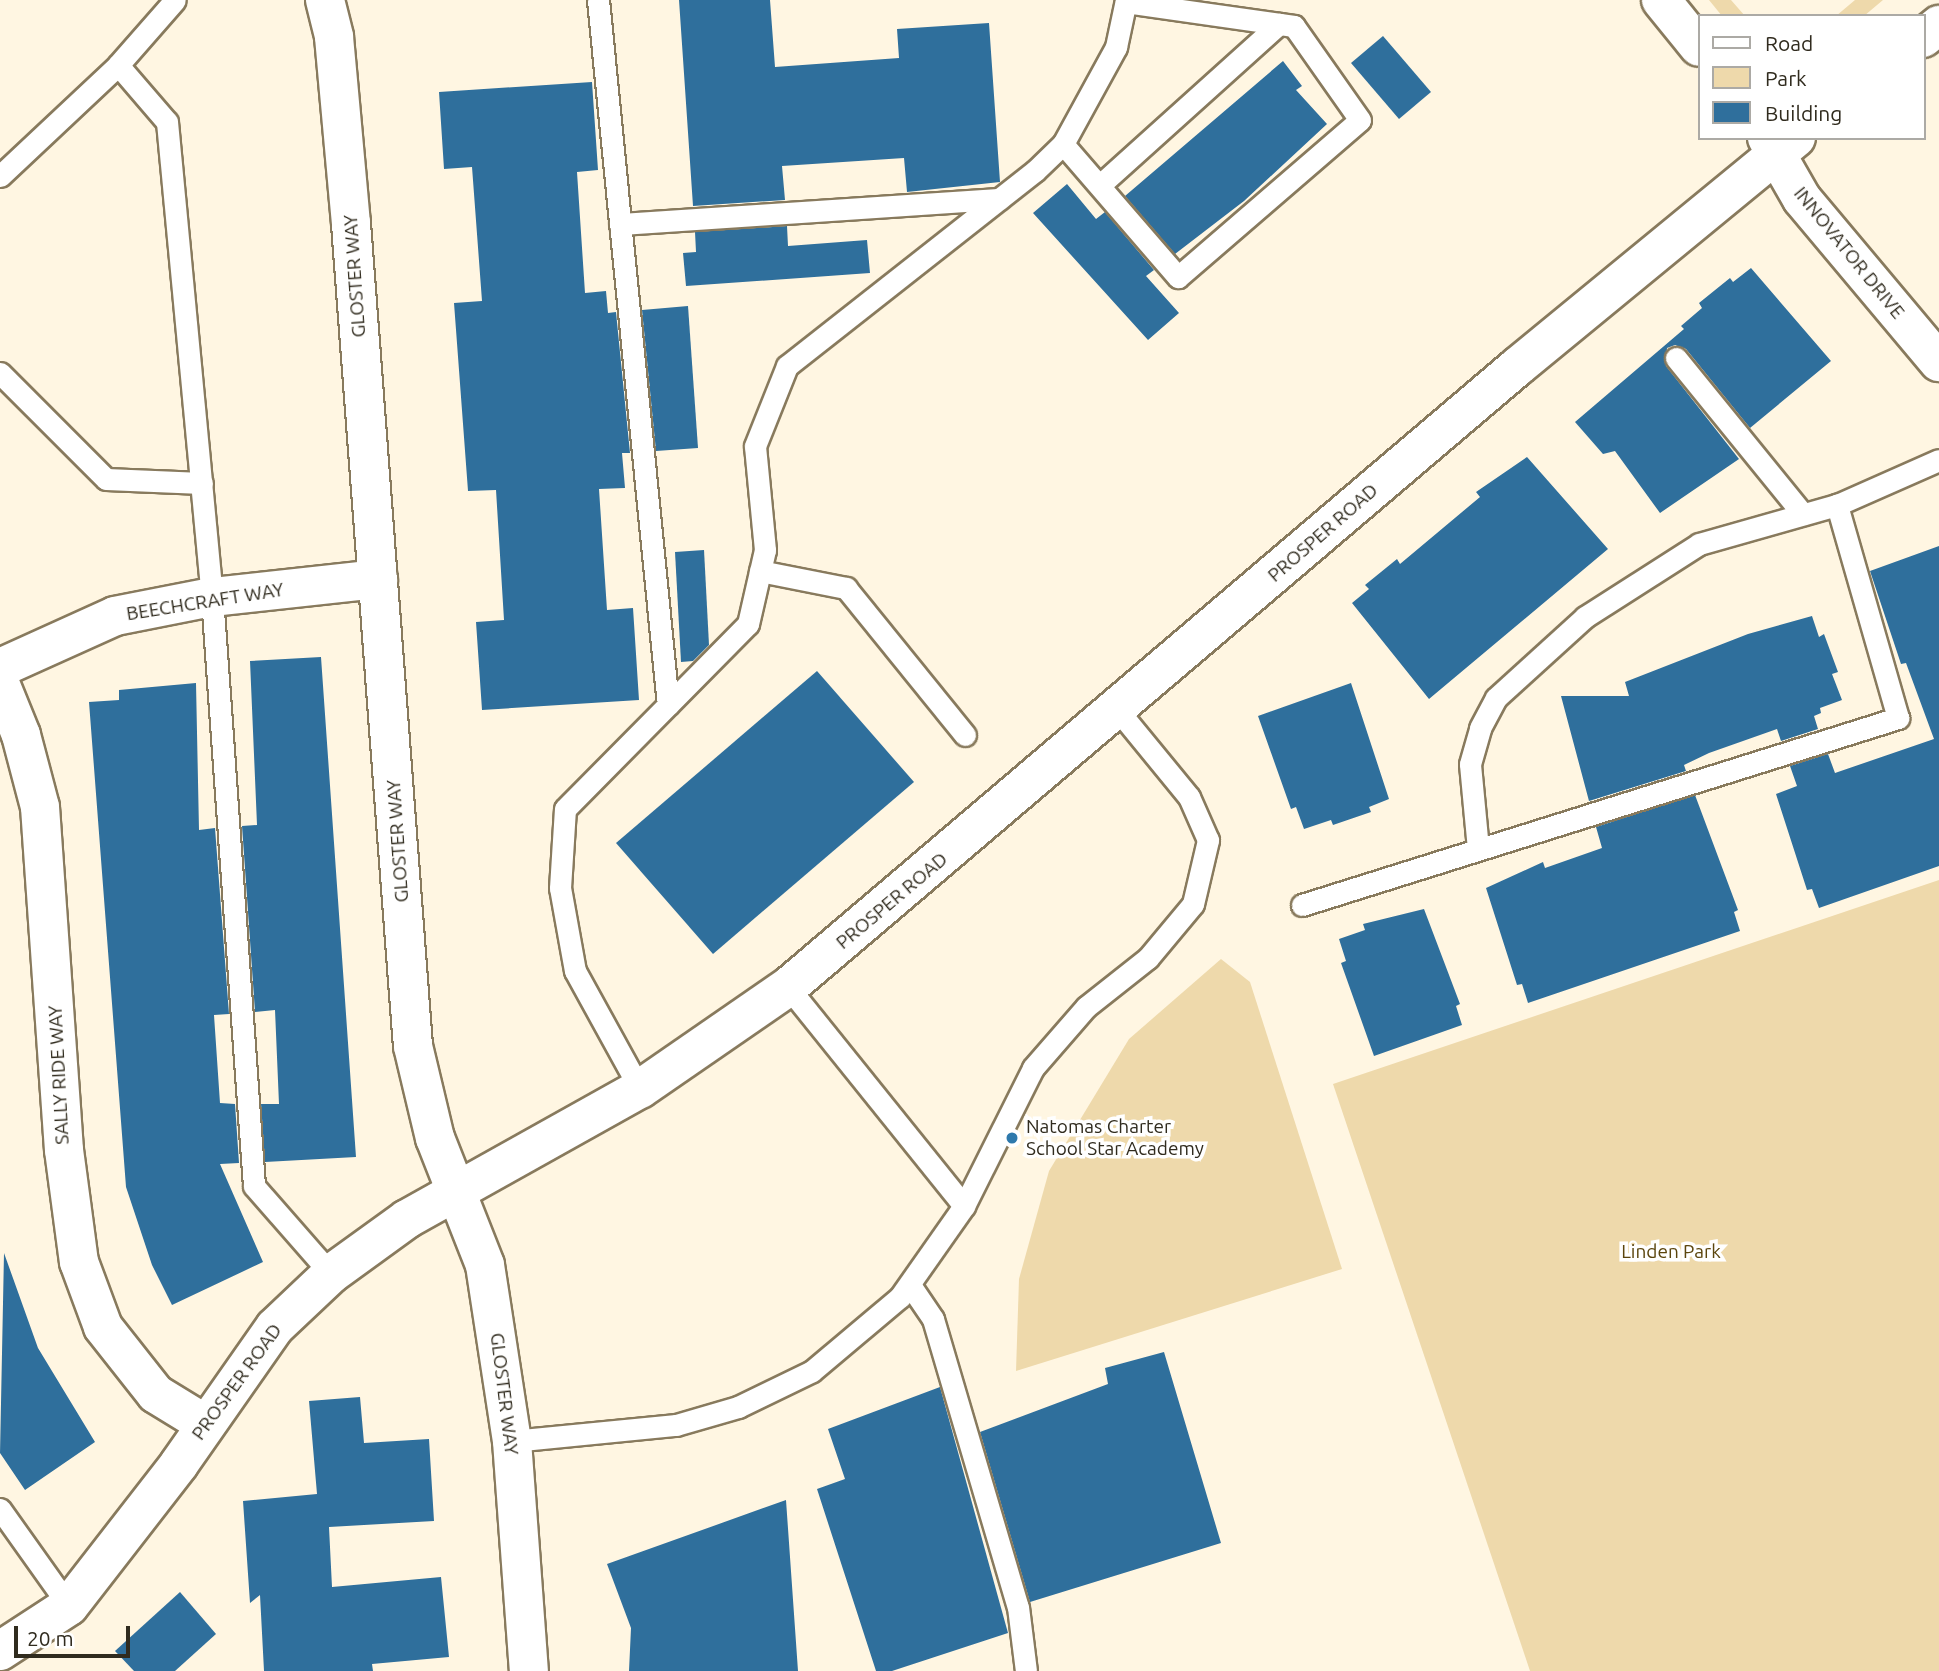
<!DOCTYPE html>
<style>
body{margin:0}
#map{position:relative;width:1939px;height:1671px;overflow:hidden;background:#fff6e2;font-family:Ubuntu,sans-serif}
div>[style]{position:absolute}
.green>*{inset:0;background:#eed9ab}
.building>*{inset:0;background:#2f6f9c}
.roads{filter:drop-shadow(2px 0 #887a5d) drop-shadow(-2px 0 #887a5d) drop-shadow(0 2px #887a5d) drop-shadow(0 -2px #887a5d)}
.service>*{height:21px;margin:-10.5px;padding:0 10.5px;transform-origin:10.5px;border-radius:10.5px;background:#fff}
.minor>*{height:38px;margin:-19px;padding:0 19px;transform-origin:19px;border-radius:19px;background:#fff}
.tertiary>*{height:38px;margin:-19px;padding:0 19px;transform-origin:19px;border-radius:19px;background:#fff}
.dots>*{width:19px;height:19px;translate:-50% -50%;box-sizing:border-box;border:4px solid #fff;border-radius:50%}
span{translate:-50% -50%;white-space:nowrap;text-align:center;line-height:1.15;-webkit-text-stroke:7px #fff;paint-order:stroke}
.street-label{font-size:19px;color:#302b1e}
.poi-label{font-size:19px;color:#302b1e}
.left{translate:0 -50%;text-align:left}
.park-label{font-size:19px;color:#5b450d}
.legend{position:absolute;left:1698px;top:14px;width:228px;height:126px;box-sizing:border-box;background:#fff;border:2px solid #acaaa5;margin:0;padding:9px 12px;list-style:none;font-size:21px;color:#302b1e}
.legend li{display:flex;align-items:center;gap:14px;height:35px}
.legend b{width:35px;border:2px solid #acaaa5}
.scale{position:absolute;left:14px;top:1626px;width:116px;height:32px;box-sizing:border-box;border:4px solid #302b1e;border-top:0;padding-left:9px;font-size:21px;line-height:24px;white-space:nowrap;color:#302b1e;-webkit-text-stroke:5px #fff;paint-order:stroke}
</style>
<div id="map">
<div class="green">
<div style="clip-path:polygon(1709px 0,1731px 0,1745px 16px,1722px 16px)"></div>
<div style="clip-path:polygon(1855px 0,1883px 0,1864px 16px,1836px 16px)"></div>
<div style="clip-path:polygon(1939px 880px,1939px 1671px,1530px 1671px,1333px 1084px)"></div>
<div style="clip-path:polygon(1221px 959px,1250px 982px,1342px 1269px,1016px 1371px,1019px 1279px,1049px 1171px,1129px 1039px)"></div>
</div>
<div class="building">
<div style="clip-path:polygon(679px 0,770px 0,775px 67px,899px 58px,897px 29px,989px 23px,1000px 182px,907px 192px,904px 158px,782px 166px,785px 200px,693px 206px)"></div>
<div style="clip-path:polygon(1383px 36px,1431px 92px,1399px 119px,1351px 63px)"></div>
<div style="clip-path:polygon(1283px 61px,1302px 86px,1296px 90px,1327px 124px,1244px 201px,1175px 254px,1125px 196px)"></div>
<div style="clip-path:polygon(592px 82px,598px 170px,577px 172px,585px 293px,606px 291px,608px 313px,616px 312px,630px 453px,622px 453px,625px 488px,599px 489px,607px 610px,633px 608px,639px 700px,482px 710px,476px 622px,504px 620px,496px 490px,468px 491px,454px 303px,482px 301px,472px 167px,444px 169px,439px 92px)"></div>
<div style="clip-path:polygon(1067px 184px,1096px 219px,1105px 212px,1154px 270px,1146px 276px,1179px 313px,1148px 340px,1033px 213px)"></div>
<div style="clip-path:polygon(787px 226px,788px 246px,867px 240px,870px 273px,686px 286px,683px 253px,696px 252px,695px 232px)"></div>
<div style="clip-path:polygon(1751px 268px,1831px 361px,1750px 428px,1686px 349px,1675px 345px,1667px 348px,1666px 366px,1739px 459px,1660px 513px,1615px 451px,1603px 454px,1575px 422px,1684px 329px,1681px 326px,1702px 308px,1699px 303px,1730px 278px,1733px 282px)"></div>
<div style="clip-path:polygon(688px 306px,698px 448px,656px 451px,642px 310px)"></div>
<div style="clip-path:polygon(1527px 457px,1608px 549px,1429px 699px,1352px 603px,1369px 589px,1365px 585px,1397px 559px,1400px 564px,1480px 497px,1476px 492px)"></div>
<div style="clip-path:polygon(1939px 546px,1939px 866px,1819px 908px,1812px 889px,1807px 890px,1776px 794px,1797px 786px,1790px 766px,1828px 754px,1835px 773px,1934px 739px,1906px 663px,1901px 664px,1870px 571px)"></div>
<div style="clip-path:polygon(704px 550px,709px 645px,693px 661px,681px 662px,675px 552px)"></div>
<div style="clip-path:polygon(1812px 616px,1819px 637px,1824px 634px,1838px 672px,1832px 674px,1842px 700px,1820px 708px,1821px 713px,1814px 716px,1818px 729px,1781px 741px,1777px 729px,1709px 753px,1684px 765px,1686px 771px,1589px 801px,1561px 696px,1629px 696px,1625px 682px,1748px 634px)"></div>
<div style="clip-path:polygon(321px 657px,356px 1157px,265px 1162px,261px 1104px,279px 1104px,275px 1010px,255px 1012px,242px 826px,257px 825px,250px 661px)"></div>
<div style="clip-path:polygon(817px 671px,914px 782px,713px 954px,616px 843px)"></div>
<div style="clip-path:polygon(196px 683px,199px 830px,215px 828px,229px 1014px,214px 1015px,220px 1103px,235px 1104px,239px 1163px,220px 1164px,263px 1262px,172px 1305px,152px 1265px,126px 1187px,89px 702px,119px 700px,119px 690px)"></div>
<div style="clip-path:polygon(1351px 683px,1389px 799px,1369px 807px,1371px 812px,1333px 825px,1331px 820px,1304px 829px,1296px 807px,1291px 809px,1258px 716px)"></div>
<div style="clip-path:polygon(1695px 795px,1738px 910px,1734px 912px,1740px 931px,1528px 1003px,1522px 984px,1517px 985px,1486px 888px,1543px 862px,1545px 868px,1602px 848px,1596px 827px)"></div>
<div style="clip-path:polygon(1424px 909px,1460px 1004px,1456px 1006px,1462px 1025px,1374px 1056px,1341px 963px,1346px 961px,1339px 939px,1365px 930px,1363px 924px)"></div>
<div style="clip-path:polygon(4px 1253px,38px 1348px,95px 1442px,25px 1490px,0 1453px)"></div>
<div style="clip-path:polygon(1164px 1352px,1221px 1543px,1030px 1602px,980px 1432px,1108px 1384px,1105px 1368px)"></div>
<div style="clip-path:polygon(940px 1387px,1008px 1633px,892px 1671px,876px 1671px,817px 1489px,845px 1479px,828px 1429px)"></div>
<div style="clip-path:polygon(360px 1397px,364px 1443px,429px 1439px,434px 1521px,329px 1527px,332px 1587px,441px 1577px,449px 1657px,372px 1664px,373px 1671px,264px 1671px,260px 1595px,250px 1603px,243px 1501px,317px 1494px,309px 1401px)"></div>
<div style="clip-path:polygon(786px 1500px,798px 1671px,629px 1671px,631px 1628px,607px 1564px)"></div>
<div style="clip-path:polygon(180px 1592px,216px 1634px,175px 1671px,134px 1671px,115px 1651px)"></div>
</div>
<div class="roads">
<div class="service">
<div style="left:598px;top:0;width:708px;rotate:84.33deg"></div>
<div style="left:668px;top:705px;width:114px;rotate:-45.4deg"></div>
<div style="left:748px;top:624px;width:76px;rotate:-77.1deg"></div>
<div style="left:765px;top:550px;width:104px;rotate:-95.5deg"></div>
<div style="left:755px;top:446px;width:86px;rotate:-68.2deg"></div>
<div style="left:787px;top:366px;width:315px;rotate:-38.2deg"></div>
<div style="left:1035px;top:171px;width:39px;rotate:-44deg"></div>
<div style="left:1063px;top:144px;width:111px;rotate:-61.3deg"></div>
<div style="left:1116px;top:47px;width:48px;rotate:-78deg"></div>
<div style="left:118px;top:65px;width:75px;rotate:49.3deg"></div>
<div style="left:167px;top:122px;width:477px;rotate:84.6deg"></div>
<div style="left:212px;top:597px;width:590px;rotate:85.92deg"></div>
<div style="left:254px;top:1186px;width:117px;rotate:48.8deg"></div>
<div style="left:1063px;top:144px;width:176px;rotate:49.2deg"></div>
<div style="left:1178px;top:277px;width:240px;rotate:-40.8deg"></div>
<div style="left:1360px;top:120px;width:115px;rotate:-125.1deg"></div>
<div style="left:1294px;top:26px;width:170px;rotate:-171.9deg"></div>
<div style="left:0;top:176px;width:162px;rotate:-43.2deg"></div>
<div style="left:118px;top:65px;width:86px;rotate:-48.8deg"></div>
<div style="left:1100px;top:185px;width:241px;rotate:-42deg"></div>
<div style="left:620px;top:224px;width:380px;rotate:-3.8deg"></div>
<div style="left:1676px;top:358px;width:201px;rotate:50.9deg"></div>
<div style="left:0;top:373px;width:150px;rotate:45deg"></div>
<div style="left:106px;top:479px;width:96px;rotate:2.4deg"></div>
<div style="left:760px;top:571px;width:88px;rotate:11.2deg"></div>
<div style="left:846px;top:588px;width:189px;rotate:51deg"></div>
<div style="left:1478px;top:849px;width:85px;rotate:-95.4deg"></div>
<div style="left:1470px;top:764px;width:37px;rotate:-74deg"></div>
<div style="left:1480px;top:728px;width:34px;rotate:-62deg"></div>
<div style="left:1496px;top:698px;width:120px;rotate:-42.3deg"></div>
<div style="left:1585px;top:617px;width:135px;rotate:-32.6deg"></div>
<div style="left:1699px;top:544px;width:143px;rotate:-15.8deg"></div>
<div style="left:1302px;top:905px;width:625px;rotate:-17.42deg"></div>
<div style="left:1898px;top:718px;width:222px;rotate:-106deg"></div>
<div style="left:1837px;top:505px;width:111px;rotate:-23.8deg"></div>
<div style="left:788px;top:987px;width:281px;rotate:51.2deg"></div>
<div style="left:640px;top:1089px;width:135px;rotate:-118.8deg"></div>
<div style="left:575px;top:971px;width:84px;rotate:-100.2deg"></div>
<div style="left:560px;top:888px;width:79px;rotate:-86.4deg"></div>
<div style="left:565px;top:809px;width:146px;rotate:-45.3deg"></div>
<div style="left:910px;top:1285px;width:41px;rotate:55.9deg"></div>
<div style="left:933px;top:1319px;width:300px;rotate:73.6deg"></div>
<div style="left:1018px;top:1607px;width:64px;rotate:82.9deg"></div>
<div style="left:512px;top:1441px;width:165px;rotate:-5.6deg"></div>
<div style="left:676px;top:1425px;width:65px;rotate:-16.2deg"></div>
<div style="left:738px;top:1407px;width:82px;rotate:-25.9deg"></div>
<div style="left:812px;top:1371px;width:115px;rotate:-40.1deg"></div>
<div style="left:900px;top:1297px;width:111px;rotate:-54.9deg"></div>
<div style="left:964px;top:1206px;width:154px;rotate:-63.4deg"></div>
<div style="left:1033px;top:1068px;width:81px;rotate:-49deg"></div>
<div style="left:1086px;top:1007px;width:79px;rotate:-38.3deg"></div>
<div style="left:1148px;top:958px;width:70px;rotate:-50.2deg"></div>
<div style="left:1193px;top:904px;width:66px;rotate:-76.8deg"></div>
<div style="left:1208px;top:840px;width:47px;rotate:-113.8deg"></div>
<div style="left:1189px;top:797px;width:114px;rotate:-129.3deg"></div>
<div style="left:0;top:1509px;width:119px;rotate:54.6deg"></div>
</div>
<div class="minor">
<div style="left:325px;top:0;width:38px;rotate:76deg"></div>
<div style="left:334px;top:37px;width:188px;rotate:84.8deg"></div>
<div style="left:351px;top:224px;width:824px;rotate:85.69deg"></div>
<div style="left:413px;top:1046px;width:95px;rotate:76.6deg"></div>
<div style="left:435px;top:1138px;width:136px;rotate:68.5deg"></div>
<div style="left:485px;top:1265px;width:178px;rotate:81.3deg"></div>
<div style="left:512px;top:1441px;width:231px;rotate:85.8deg"></div>
<div style="left:1923px;top:38px;width:21px;rotate:-39deg"></div>
<div style="left:0;top:668px;width:126px;rotate:-24.3deg"></div>
<div style="left:115px;top:616px;width:99px;rotate:-11.1deg"></div>
<div style="left:212px;top:597px;width:167px;rotate:-6.2deg"></div>
<div style="left:0;top:683px;width:56px;rotate:68deg"></div>
<div style="left:21px;top:735px;width:74px;rotate:75.2deg"></div>
<div style="left:40px;top:807px;width:344px;rotate:86deg"></div>
<div style="left:64px;top:1150px;width:113px;rotate:82.4deg"></div>
<div style="left:79px;top:1262px;width:69px;rotate:69.7deg"></div>
<div style="left:103px;top:1327px;width:85px;rotate:51.7deg"></div>
<div style="left:156px;top:1394px;width:57px;rotate:31.5deg"></div>
<div style="left:0;top:1651px;width:82px;rotate:-33.1deg"></div>
<div style="left:69px;top:1606px;width:180px;rotate:-52.2deg"></div>
<div style="left:179px;top:1464px;width:167px;rotate:-55deg"></div>
<div style="left:275px;top:1327px;width:77px;rotate:-43.4deg"></div>
<div style="left:331px;top:1274px;width:94px;rotate:-35.9deg"></div>
<div style="left:407px;top:1219px;width:267px;rotate:-29.2deg"></div>
<div style="left:640px;top:1089px;width:180px;rotate:-34.6deg"></div>
<div style="left:788px;top:987px;width:957px;rotate:-40.38deg"></div>
<div style="left:1517px;top:367px;width:361px;rotate:-39.4deg"></div>
</div>
<div class="tertiary">
<div style="left:1661px;top:0;width:60px;rotate:51deg"></div>
<div style="left:1767px;top:138px;width:70px;rotate:60.2deg"></div>
<div style="left:1802px;top:199px;width:213px;rotate:50deg"></div>
</div>
</div>
<div class="dots">
<div style="left:1012px;top:1138px;background:#2e79ac"></div>
</div>
<div class="street-label">
<span style="left:1849px;top:253px;rotate:51deg">INNOVATOR DRIVE</span>
<span style="left:355px;top:276px;rotate:-94deg">GLOSTER WAY</span>
<span style="left:1323px;top:533px;rotate:-41deg">PROSPER ROAD</span>
<span style="left:205px;top:602px;rotate:-9deg">BEECHCRAFT WAY</span>
<span style="left:398px;top:841px;rotate:-94deg">GLOSTER WAY</span>
<span style="left:892px;top:901px;rotate:-40deg">PROSPER ROAD</span>
<span style="left:59px;top:1075px;rotate:-93deg">SALLY RIDE WAY</span>
<span style="left:237px;top:1382px;rotate:-54deg">PROSPER ROAD</span>
<span style="left:504px;top:1394px;rotate:83deg">GLOSTER WAY</span>
</div>
<div class="poi-label">
<span class="left" style="left:1026px;top:1138px">Natomas Charter<br>School Star Academy</span>
</div>
<div class="park-label">
<span style="left:1671px;top:1252px">Linden Park</span>
</div>
<ul class="legend">
<li><b style="height:9px;background:#fff"></b>Road</li>
<li><b style="height:19px;background:#eed9ab"></b>Park</li>
<li><b style="height:19px;background:#2f6f9c"></b>Building</li>
</ul>
<div class="scale">20 m</div>
</div>
